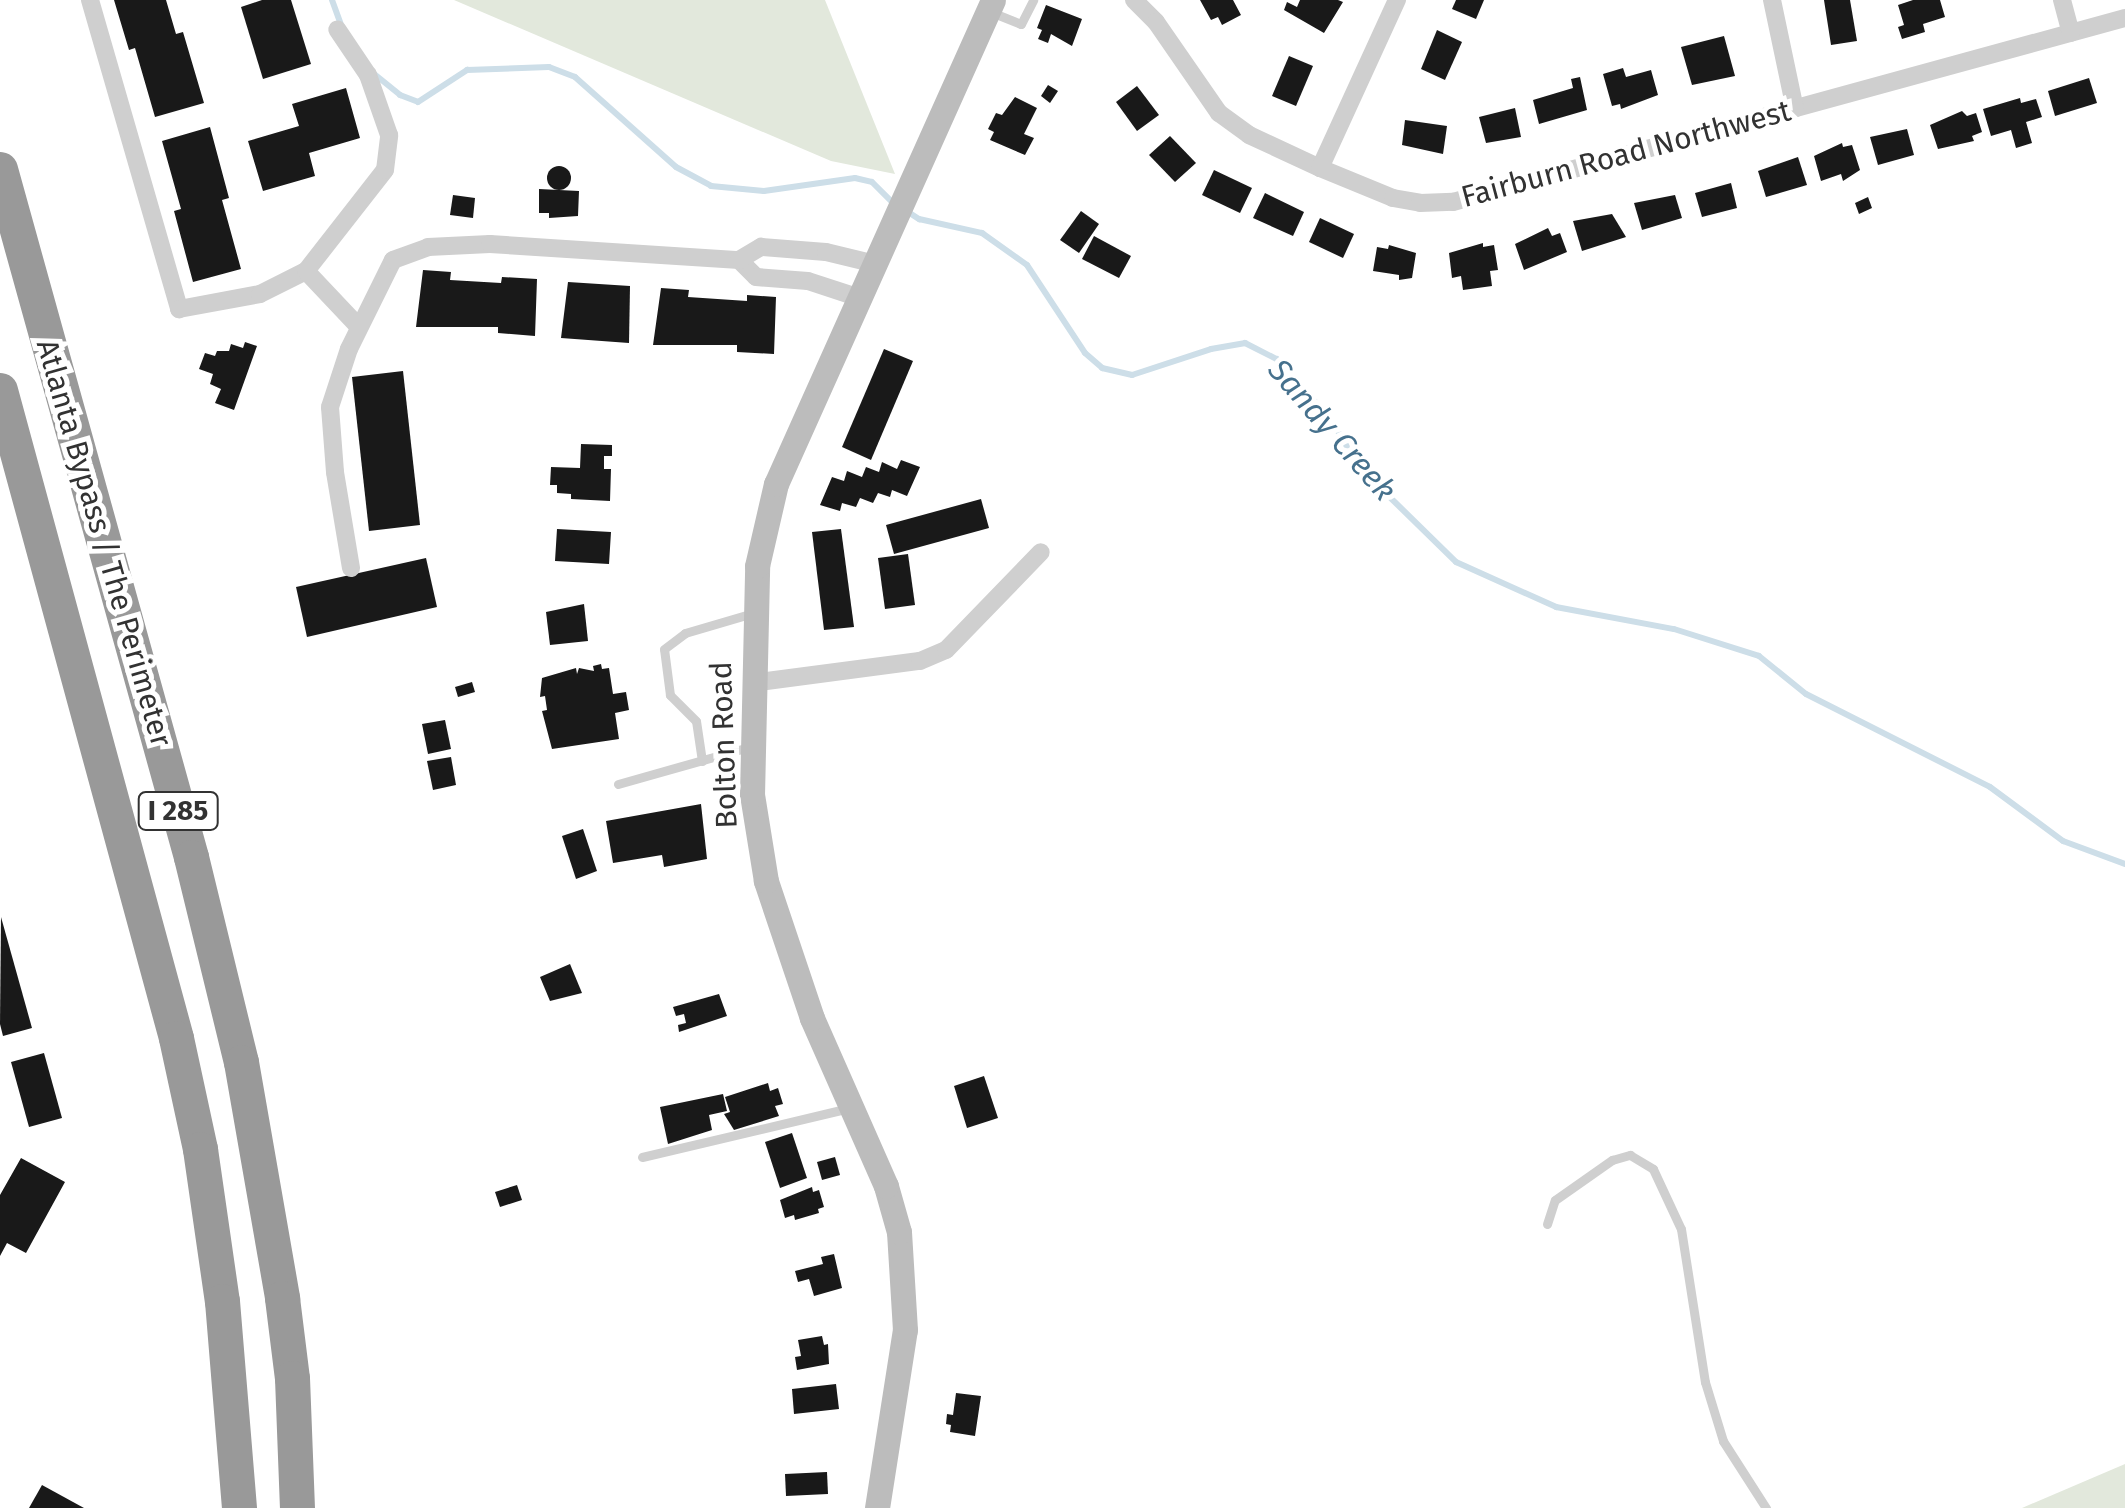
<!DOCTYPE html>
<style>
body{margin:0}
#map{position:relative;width:2125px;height:1508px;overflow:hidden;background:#fff;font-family:"Fira Sans",sans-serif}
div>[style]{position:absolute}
.green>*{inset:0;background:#e2e8dc}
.stream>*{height:6px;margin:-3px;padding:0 3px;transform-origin:3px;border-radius:3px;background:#cddee8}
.building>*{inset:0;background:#191919}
.round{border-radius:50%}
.lane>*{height:9px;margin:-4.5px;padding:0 4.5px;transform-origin:4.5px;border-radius:4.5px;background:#cfcfcf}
.street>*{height:18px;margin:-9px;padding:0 9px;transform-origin:9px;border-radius:9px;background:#cfcfcf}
.secondary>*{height:25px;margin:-12.5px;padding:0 12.5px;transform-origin:12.5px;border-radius:12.5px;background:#bcbcbc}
.highway>*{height:35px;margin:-17.5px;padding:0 17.5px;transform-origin:17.5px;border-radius:17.5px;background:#999}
span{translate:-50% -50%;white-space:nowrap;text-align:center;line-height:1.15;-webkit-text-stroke:10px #fff;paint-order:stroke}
.shield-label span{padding:2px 8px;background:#fff;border:2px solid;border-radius:8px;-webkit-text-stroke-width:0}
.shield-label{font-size:28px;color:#323232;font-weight:700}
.street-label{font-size:30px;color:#323232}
.water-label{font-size:32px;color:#46718d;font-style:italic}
</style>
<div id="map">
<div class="green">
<div style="clip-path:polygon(454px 0,825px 0,895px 174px,831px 161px)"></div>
<div style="clip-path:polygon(2125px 1464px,2125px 1508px,2022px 1508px)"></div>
</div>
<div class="stream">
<div style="left:332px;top:0;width:27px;rotate:70deg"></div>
<div style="left:373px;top:73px;width:35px;rotate:39deg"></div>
<div style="left:400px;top:95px;width:19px;rotate:21deg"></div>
<div style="left:418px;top:102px;width:59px;rotate:-33.1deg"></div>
<div style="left:467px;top:70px;width:82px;rotate:-2.1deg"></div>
<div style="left:549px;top:67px;width:28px;rotate:21deg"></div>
<div style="left:575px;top:77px;width:135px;rotate:41.7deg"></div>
<div style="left:676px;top:167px;width:40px;rotate:28deg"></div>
<div style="left:711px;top:186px;width:53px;rotate:5.4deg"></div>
<div style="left:764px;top:191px;width:92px;rotate:-8.1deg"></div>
<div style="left:855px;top:178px;width:17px;rotate:13deg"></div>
<div style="left:872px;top:182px;width:31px;rotate:45deg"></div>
<div style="left:905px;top:210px;width:17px;rotate:33deg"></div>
<div style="left:919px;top:219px;width:65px;rotate:12.5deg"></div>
<div style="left:982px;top:233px;width:55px;rotate:35.4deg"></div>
<div style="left:1027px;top:265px;width:105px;rotate:56.6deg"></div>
<div style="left:1085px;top:353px;width:23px;rotate:41deg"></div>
<div style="left:1102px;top:368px;width:31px;rotate:13deg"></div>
<div style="left:1132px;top:375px;width:83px;rotate:-18.2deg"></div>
<div style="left:1211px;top:349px;width:35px;rotate:-10deg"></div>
<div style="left:1245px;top:343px;width:36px;rotate:27deg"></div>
<div style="left:1277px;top:359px;width:83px;rotate:48.4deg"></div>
<div style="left:1332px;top:421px;width:53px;rotate:59.6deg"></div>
<div style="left:1359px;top:467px;width:136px;rotate:44.4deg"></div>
<div style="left:1456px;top:562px;width:110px;rotate:24.2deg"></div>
<div style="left:1556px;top:607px;width:120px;rotate:10.6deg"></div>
<div style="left:1674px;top:629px;width:89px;rotate:17.6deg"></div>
<div style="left:1759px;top:656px;width:60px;rotate:39deg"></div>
<div style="left:1806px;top:694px;width:206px;rotate:26.8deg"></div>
<div style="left:1990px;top:787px;width:91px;rotate:36.5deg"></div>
<div style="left:2063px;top:841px;width:66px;rotate:20.4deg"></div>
</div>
<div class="building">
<div style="clip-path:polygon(114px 0,166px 0,176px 34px,183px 32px,204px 103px,155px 117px,135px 48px,129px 50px)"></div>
<div style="clip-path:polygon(262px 0,291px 0,311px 64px,263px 79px,241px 7px)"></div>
<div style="clip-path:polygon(1200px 0,1233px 0,1241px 15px,1222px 25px,1218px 17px,1211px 20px)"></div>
<div style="clip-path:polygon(1300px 0,1338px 0,1343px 2px,1324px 33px,1284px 10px,1287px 2px,1297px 7px)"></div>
<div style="clip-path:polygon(1456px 0,1484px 0,1476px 19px,1452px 9px)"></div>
<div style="clip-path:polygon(1824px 0,1850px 0,1857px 41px,1831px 45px)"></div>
<div style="clip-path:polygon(1913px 0,1940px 0,1945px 17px,1923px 24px,1925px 32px,1902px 39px,1898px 27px,1904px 25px,1898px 5px)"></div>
<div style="clip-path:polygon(1046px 5px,1082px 19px,1072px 46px,1051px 34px,1048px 43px,1038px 39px,1042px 30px,1037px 28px)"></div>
<div style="clip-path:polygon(1437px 30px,1462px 42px,1445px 80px,1421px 69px)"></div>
<div style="clip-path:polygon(1724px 36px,1735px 76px,1692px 85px,1681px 47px)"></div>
<div style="clip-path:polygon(1289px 56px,1313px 66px,1296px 106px,1272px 96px)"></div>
<div style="clip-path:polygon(1623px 68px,1626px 77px,1651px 70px,1658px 95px,1621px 109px,1620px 104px,1612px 106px,1603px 74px)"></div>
<div style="clip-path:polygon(1580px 77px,1587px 110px,1539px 124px,1533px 100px,1573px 88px,1571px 79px)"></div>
<div style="clip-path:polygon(2089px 78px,2097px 103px,2055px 116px,2048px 91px)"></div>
<div style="clip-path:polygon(1048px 85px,1058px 91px,1050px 103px,1041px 96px)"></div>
<div style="clip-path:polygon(1137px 86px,1159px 115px,1137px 131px,1116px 102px)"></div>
<div style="clip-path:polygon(346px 88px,360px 138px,309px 153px,315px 176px,263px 191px,248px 141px,299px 126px,292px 104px)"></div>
<div style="clip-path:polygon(1015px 97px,1037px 108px,1024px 134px,1034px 138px,1025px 155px,990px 140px,994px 132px,988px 129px,996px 113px,1002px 115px)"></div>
<div style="clip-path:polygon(2020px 98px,2021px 103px,2036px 99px,2042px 117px,2026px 122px,2032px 143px,2016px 148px,2011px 130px,1991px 136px,1983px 109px)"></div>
<div style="clip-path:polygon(1515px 108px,1521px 137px,1486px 143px,1479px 117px)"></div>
<div style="clip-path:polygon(1962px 111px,1967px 116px,1976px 113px,1982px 132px,1972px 136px,1974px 141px,1938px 149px,1930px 125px)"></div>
<div style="clip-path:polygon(1405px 120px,1447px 126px,1443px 154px,1402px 145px)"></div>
<div style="clip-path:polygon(210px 127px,229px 198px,222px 200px,241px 269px,193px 282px,174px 211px,181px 209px,162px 141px)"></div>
<div style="clip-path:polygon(1907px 129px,1914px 155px,1878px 165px,1870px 137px)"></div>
<div style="clip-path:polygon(1170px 136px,1196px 163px,1175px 182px,1149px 155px)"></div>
<div style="clip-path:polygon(1842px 143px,1843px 147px,1852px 145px,1860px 170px,1843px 181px,1841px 174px,1821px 181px,1814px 156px)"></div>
<div style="clip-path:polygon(1798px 157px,1807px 185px,1766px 197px,1758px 171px)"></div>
<div class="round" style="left:547px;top:166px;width:24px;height:24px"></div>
<div style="clip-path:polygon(1214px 170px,1252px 188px,1240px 213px,1202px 195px)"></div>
<div style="clip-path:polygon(1731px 183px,1737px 208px,1702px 217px,1695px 193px)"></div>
<div style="clip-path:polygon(539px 189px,579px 191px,578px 216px,549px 218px,549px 213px,539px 213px)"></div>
<div style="clip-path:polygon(1265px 193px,1304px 212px,1293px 236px,1253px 218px)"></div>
<div style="clip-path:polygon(453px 195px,475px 198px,473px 218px,450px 215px)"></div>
<div style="clip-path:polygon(1675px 195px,1682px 218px,1642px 230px,1634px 203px)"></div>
<div style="clip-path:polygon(1868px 197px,1872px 208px,1859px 214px,1855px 203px)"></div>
<div style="clip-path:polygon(1081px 211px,1099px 224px,1079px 253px,1060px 240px)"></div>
<div style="clip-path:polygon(1612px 214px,1626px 237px,1582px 251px,1573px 221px)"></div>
<div style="clip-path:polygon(1320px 218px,1354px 234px,1343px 258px,1309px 242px)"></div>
<div style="clip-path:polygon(1548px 228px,1552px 236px,1560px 233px,1567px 252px,1524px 270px,1515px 244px)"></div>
<div style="clip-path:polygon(1094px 236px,1131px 256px,1119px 278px,1082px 259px)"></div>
<div style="clip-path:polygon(1483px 243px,1483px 247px,1494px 245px,1498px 270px,1490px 271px,1492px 286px,1463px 290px,1461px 276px,1452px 278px,1449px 253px)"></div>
<div style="clip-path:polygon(1389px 245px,1416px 253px,1412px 278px,1399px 280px,1399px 275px,1373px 271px,1377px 247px,1388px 249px)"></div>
<div style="clip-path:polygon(423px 270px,451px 272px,450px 280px,501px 283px,502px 277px,537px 279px,535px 336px,498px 333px,498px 327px,416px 327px)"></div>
<div style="clip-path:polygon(568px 282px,630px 286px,629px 343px,561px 338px)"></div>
<div style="clip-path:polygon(661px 288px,689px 290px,688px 297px,747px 301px,747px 295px,776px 297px,774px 354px,737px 352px,737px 345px,653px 345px)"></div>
<div style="clip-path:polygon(245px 342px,257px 346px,234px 410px,215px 403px,221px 389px,210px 384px,213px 374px,199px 369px,205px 353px,215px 356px,217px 351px,229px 351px,231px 344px,243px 348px)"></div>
<div style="clip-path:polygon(884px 349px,913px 361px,871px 460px,842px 447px)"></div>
<div style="clip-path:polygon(403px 371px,420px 525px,369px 531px,352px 377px)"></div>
<div style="clip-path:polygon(581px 444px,612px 445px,612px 456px,604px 456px,604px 469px,611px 469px,610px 501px,571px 499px,571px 494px,557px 493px,557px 485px,550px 485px,551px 467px,580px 468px)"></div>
<div style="clip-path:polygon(901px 460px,920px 467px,907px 496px,892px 490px,890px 497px,878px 493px,873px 503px,860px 498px,856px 507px,842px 503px,840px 511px,820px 505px,832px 477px,844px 481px,847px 471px,862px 477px,866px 467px,879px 472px,882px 462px,897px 469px)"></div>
<div style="clip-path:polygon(981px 499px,989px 528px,894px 554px,886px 525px)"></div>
<div style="clip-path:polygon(557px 529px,611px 532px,609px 564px,555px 561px)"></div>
<div style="clip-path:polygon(841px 529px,854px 627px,824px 630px,812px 532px)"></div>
<div style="clip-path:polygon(908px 554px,915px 605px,885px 609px,878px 558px)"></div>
<div style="clip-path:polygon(426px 558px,437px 607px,307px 637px,296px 587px)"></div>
<div style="clip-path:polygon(584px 604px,588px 641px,550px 645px,546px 612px)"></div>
<div style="clip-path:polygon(601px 664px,602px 669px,609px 668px,613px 694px,626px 692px,629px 710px,615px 713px,619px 739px,552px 749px,542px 711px,547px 710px,545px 696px,540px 697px,542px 678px,576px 668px,577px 674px,579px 668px,594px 671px,593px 666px)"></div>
<div style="clip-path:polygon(472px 682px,475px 692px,458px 697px,455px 687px)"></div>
<div style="clip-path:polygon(445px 720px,451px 749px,428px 754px,422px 724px)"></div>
<div style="clip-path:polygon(451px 757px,456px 785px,433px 790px,427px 761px)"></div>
<div style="clip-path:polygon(701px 804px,707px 859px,664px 867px,662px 855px,613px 863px,606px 821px)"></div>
<div style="clip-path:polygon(583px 829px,597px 871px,576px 879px,562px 836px)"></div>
<div style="clip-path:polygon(1px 917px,32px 1028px,3px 1036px,0 1024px)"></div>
<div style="clip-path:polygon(570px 964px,582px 993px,550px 1001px,540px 977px)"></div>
<div style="clip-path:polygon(719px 994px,727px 1016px,679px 1032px,678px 1025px,686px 1023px,684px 1014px,676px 1016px,673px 1007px)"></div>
<div style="clip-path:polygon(44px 1053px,62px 1118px,29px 1127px,11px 1062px)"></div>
<div style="clip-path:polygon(984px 1076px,998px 1118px,967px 1128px,954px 1086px)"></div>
<div style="clip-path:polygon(768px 1083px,770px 1091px,778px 1088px,783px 1104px,775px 1106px,779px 1116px,734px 1130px,724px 1114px,730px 1112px,725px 1097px)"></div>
<div style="clip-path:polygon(723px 1094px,727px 1111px,709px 1115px,712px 1130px,668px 1144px,660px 1107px)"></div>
<div style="clip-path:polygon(792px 1133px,807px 1178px,780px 1188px,765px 1142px)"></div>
<div style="clip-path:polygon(835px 1157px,840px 1175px,822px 1180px,817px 1162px)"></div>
<div style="clip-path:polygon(21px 1158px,65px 1182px,26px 1253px,7px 1243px,0 1256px,0 1195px)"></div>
<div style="clip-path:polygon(517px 1185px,522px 1200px,500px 1207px,495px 1192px)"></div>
<div style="clip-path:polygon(812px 1187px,813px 1192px,819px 1190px,824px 1207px,818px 1209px,819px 1213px,795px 1220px,794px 1215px,785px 1218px,780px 1200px)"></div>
<div style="clip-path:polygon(834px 1254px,842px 1288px,814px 1296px,809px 1279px,798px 1282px,795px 1271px,823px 1264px,821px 1257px)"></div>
<div style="clip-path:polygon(822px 1336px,824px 1345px,828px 1344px,829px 1364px,797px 1370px,795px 1357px,801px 1356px,798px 1340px)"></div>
<div style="clip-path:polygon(836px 1384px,839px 1409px,794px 1414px,792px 1389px)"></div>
<div style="clip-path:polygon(956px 1393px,981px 1396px,975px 1436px,950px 1432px,951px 1425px,946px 1424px,947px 1414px,953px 1415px)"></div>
<div style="clip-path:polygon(827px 1472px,828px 1494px,786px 1496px,785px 1474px)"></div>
<div style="clip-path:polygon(42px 1485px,84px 1508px,29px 1508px)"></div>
</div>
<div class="lane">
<div style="left:991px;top:12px;width:32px;rotate:22deg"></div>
<div style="left:1021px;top:24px;width:27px;rotate:-63deg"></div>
<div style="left:702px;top:761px;width:40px;rotate:-98.5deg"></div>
<div style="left:696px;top:721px;width:37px;rotate:-135deg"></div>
<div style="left:670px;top:695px;width:46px;rotate:-97.4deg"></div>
<div style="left:664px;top:649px;width:26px;rotate:-37deg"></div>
<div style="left:685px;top:633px;width:71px;rotate:-16.4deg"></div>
<div style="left:618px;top:784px;width:136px;rotate:-15.8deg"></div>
<div style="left:642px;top:1157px;width:213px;rotate:-13.3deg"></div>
<div style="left:1547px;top:1224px;width:25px;rotate:-72deg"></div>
<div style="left:1555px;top:1200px;width:70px;rotate:-35.1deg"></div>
<div style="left:1612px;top:1160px;width:19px;rotate:-16deg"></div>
<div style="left:1630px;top:1155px;width:27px;rotate:31deg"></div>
<div style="left:1653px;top:1169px;width:66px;rotate:65deg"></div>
<div style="left:1681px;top:1229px;width:155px;rotate:81.1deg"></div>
<div style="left:1705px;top:1382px;width:62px;rotate:73deg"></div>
<div style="left:1723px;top:1441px;width:80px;rotate:57.3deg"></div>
</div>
<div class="street">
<div style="left:90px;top:0;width:322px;rotate:73.9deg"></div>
<div style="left:179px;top:309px;width:82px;rotate:-10.5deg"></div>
<div style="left:260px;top:294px;width:51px;rotate:-26.6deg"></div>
<div style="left:306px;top:271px;width:128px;rotate:-52deg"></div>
<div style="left:385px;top:170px;width:35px;rotate:-83deg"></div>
<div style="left:389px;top:135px;width:64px;rotate:-109.3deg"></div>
<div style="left:368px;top:75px;width:55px;rotate:-124deg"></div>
<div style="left:1134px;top:0;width:31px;rotate:45deg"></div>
<div style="left:1156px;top:22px;width:111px;rotate:55.3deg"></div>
<div style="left:1219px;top:113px;width:37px;rotate:36deg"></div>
<div style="left:1249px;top:135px;width:78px;rotate:24.9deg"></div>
<div style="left:1320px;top:168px;width:79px;rotate:22.3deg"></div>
<div style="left:1393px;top:198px;width:27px;rotate:10deg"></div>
<div style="left:1420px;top:203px;width:33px;rotate:-2deg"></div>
<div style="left:1453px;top:202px;width:697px;rotate:-15.31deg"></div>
<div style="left:1772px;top:0;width:111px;rotate:78.1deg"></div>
<div style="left:2062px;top:0;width:34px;rotate:75deg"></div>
<div style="left:1320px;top:168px;width:185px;rotate:-65.4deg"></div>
<div style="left:739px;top:260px;width:24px;rotate:45deg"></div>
<div style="left:756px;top:277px;width:52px;rotate:4.4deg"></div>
<div style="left:808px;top:281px;width:55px;rotate:18.1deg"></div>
<div style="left:306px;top:271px;width:77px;rotate:46.6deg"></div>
<div style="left:351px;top:568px;width:97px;rotate:-99.5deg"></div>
<div style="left:335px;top:472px;width:65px;rotate:-94.4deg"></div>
<div style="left:330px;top:407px;width:61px;rotate:-71.9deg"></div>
<div style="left:349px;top:349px;width:99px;rotate:-63.7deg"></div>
<div style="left:393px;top:260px;width:37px;rotate:-20deg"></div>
<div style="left:428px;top:247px;width:62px;rotate:-2.8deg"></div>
<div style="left:490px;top:244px;width:250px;rotate:3.7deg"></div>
<div style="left:739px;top:260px;width:26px;rotate:-31deg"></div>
<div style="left:761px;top:247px;width:65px;rotate:4.4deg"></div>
<div style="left:826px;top:252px;width:51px;rotate:13.5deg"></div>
<div style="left:752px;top:683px;width:169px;rotate:-7.5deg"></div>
<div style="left:920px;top:661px;width:28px;rotate:-23deg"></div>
<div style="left:946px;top:650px;width:136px;rotate:-45.9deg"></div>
</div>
<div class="secondary">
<div style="left:877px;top:1508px;width:180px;rotate:-81.1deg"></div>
<div style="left:905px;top:1330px;width:98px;rotate:-93.5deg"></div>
<div style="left:899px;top:1232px;width:48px;rotate:-105.8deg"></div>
<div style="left:886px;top:1186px;width:184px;rotate:-113.8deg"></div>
<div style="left:812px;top:1018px;width:145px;rotate:-108.6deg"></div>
<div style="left:766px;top:881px;width:87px;rotate:-99.2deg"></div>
<div style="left:752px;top:795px;width:229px;rotate:-88.7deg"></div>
<div style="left:757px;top:566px;width:84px;rotate:-77deg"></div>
<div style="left:776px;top:484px;width:530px;rotate:-65.85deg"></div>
</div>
<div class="highway">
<div style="left:0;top:169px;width:714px;rotate:74.48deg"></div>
<div style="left:191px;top:857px;width:211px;rotate:76.3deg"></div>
<div style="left:241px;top:1062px;width:240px;rotate:80.1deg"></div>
<div style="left:282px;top:1298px;width:81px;rotate:82.9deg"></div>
<div style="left:292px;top:1378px;width:130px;rotate:87.8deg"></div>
<div style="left:0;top:390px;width:671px;rotate:74.8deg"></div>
<div style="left:176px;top:1038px;width:114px;rotate:77.8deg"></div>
<div style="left:200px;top:1149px;width:154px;rotate:81.8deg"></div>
<div style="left:222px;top:1301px;width:208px;rotate:85.3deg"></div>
</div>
<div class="shield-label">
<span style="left:178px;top:811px">I 285</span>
</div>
<div class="street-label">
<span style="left:1626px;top:154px;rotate:-15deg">Fairburn Road Northwest</span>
<span style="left:104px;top:543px;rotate:74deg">Atlanta Bypass / The Perimeter</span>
<span style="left:724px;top:745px;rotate:-92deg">Bolton Road</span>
</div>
<div class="water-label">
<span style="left:1332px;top:430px;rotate:49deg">Sandy Creek</span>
</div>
</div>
